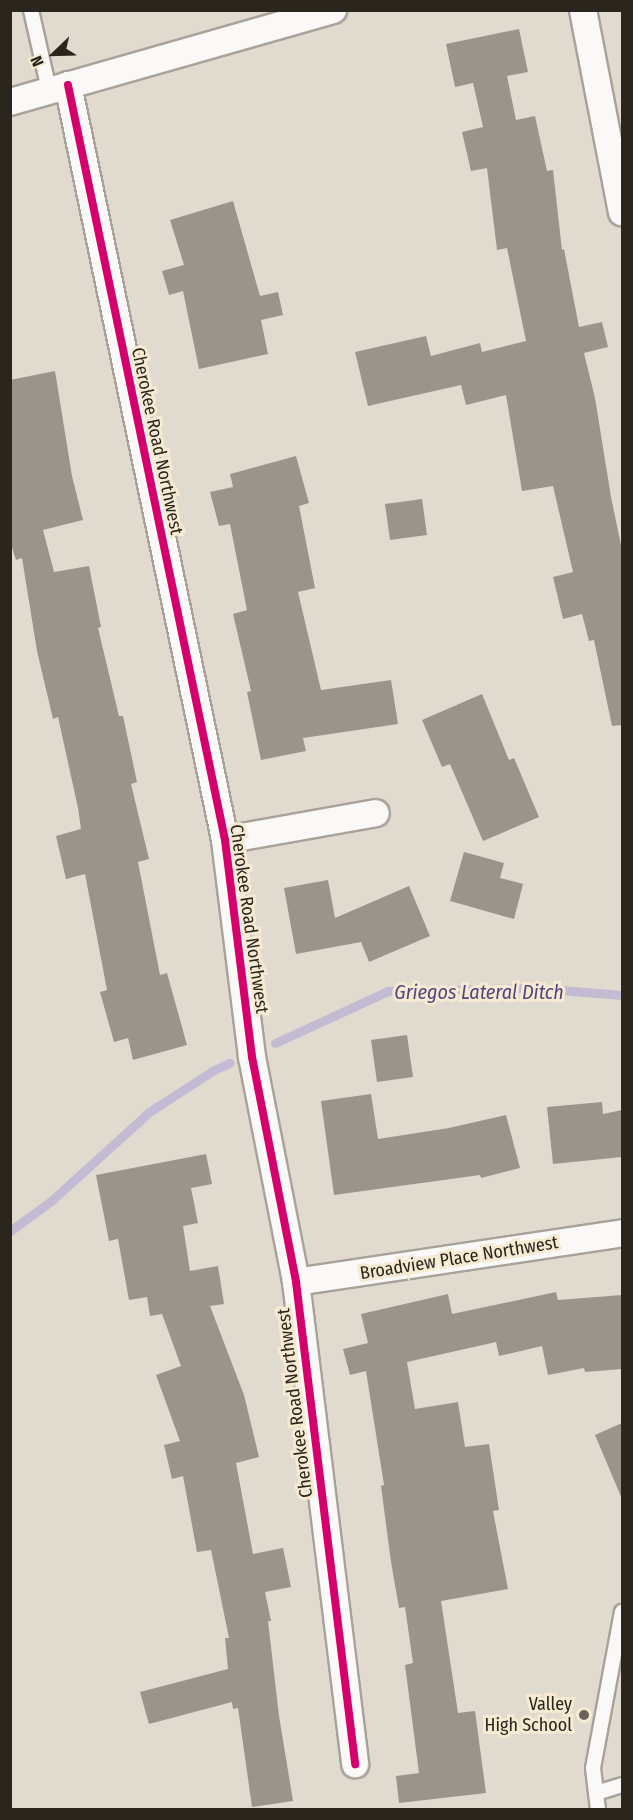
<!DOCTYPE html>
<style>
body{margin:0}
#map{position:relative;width:633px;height:1820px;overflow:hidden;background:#e1dace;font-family:"Fira Sans Condensed",sans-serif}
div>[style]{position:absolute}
.stream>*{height:9px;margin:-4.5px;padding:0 4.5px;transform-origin:4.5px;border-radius:4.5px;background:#c3bad4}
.building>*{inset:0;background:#9a958c}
.roads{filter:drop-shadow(2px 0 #a8a299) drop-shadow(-2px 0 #a8a299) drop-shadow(0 2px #a8a299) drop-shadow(0 -2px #a8a299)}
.lane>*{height:14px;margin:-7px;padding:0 7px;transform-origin:7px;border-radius:7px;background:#faf9f8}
.street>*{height:26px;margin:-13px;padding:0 13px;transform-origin:13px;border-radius:13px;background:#faf9f8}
.cycleway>*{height:8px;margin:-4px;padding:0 4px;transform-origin:4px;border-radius:4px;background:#d6006c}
.dots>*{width:16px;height:16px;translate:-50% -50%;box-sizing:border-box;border:3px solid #f6ead3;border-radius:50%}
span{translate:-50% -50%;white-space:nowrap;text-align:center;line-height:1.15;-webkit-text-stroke:6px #f6ead3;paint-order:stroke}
.street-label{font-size:18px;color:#2a251d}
.poi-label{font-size:18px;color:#2a251d}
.right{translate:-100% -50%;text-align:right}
.water-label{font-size:20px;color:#55467d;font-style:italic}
.frame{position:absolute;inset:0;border:12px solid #2a251d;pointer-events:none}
.north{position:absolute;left:24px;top:24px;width:60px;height:60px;-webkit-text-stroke:4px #f6ead3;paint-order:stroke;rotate:247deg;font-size:16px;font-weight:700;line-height:24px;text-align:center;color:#2a251d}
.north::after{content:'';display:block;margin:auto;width:21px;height:27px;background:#2a251d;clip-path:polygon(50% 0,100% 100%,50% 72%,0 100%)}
</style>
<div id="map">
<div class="stream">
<div style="left:275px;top:1043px;width:124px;rotate:-24.7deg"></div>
<div style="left:388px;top:991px;width:148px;rotate:-1.2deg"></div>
<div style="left:536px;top:988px;width:86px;rotate:4.7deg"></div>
<div style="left:10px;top:1231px;width:51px;rotate:-36.2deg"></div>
<div style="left:51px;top:1201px;width:132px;rotate:-42.2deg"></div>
<div style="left:149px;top:1112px;width:77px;rotate:-32.9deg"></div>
<div style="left:214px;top:1070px;width:17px;rotate:-25deg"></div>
</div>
<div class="building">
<div style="clip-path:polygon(519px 29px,528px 72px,507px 76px,516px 120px,535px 116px,547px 171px,553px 170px,562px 250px,564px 249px,579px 327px,602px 322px,608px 347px,584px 353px,595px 398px,611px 497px,622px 550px,622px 725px,612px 726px,594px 640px,589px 641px,582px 614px,563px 619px,553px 577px,573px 572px,553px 486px,522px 491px,506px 395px,466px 405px,461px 385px,368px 406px,355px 352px,426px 336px,431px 356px,480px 343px,482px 352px,526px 341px,507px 248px,497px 250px,487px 168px,471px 171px,462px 132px,483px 127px,473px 83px,455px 87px,446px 44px)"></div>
<div style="clip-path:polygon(233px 201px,260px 296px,278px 292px,283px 315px,261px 320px,268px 354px,199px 369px,183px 291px,169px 295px,162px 271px,184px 265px,170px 220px)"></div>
<div style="clip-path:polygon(55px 371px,72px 476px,83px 520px,43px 530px,54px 572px,89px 566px,101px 627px,98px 628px,119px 716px,123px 716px,137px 782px,131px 784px,149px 859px,138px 862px,160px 975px,167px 973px,187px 1045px,133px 1060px,128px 1038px,114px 1042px,100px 992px,107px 990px,85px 874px,66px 879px,56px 836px,81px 829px,78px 808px,58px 717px,53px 719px,37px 651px,22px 558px,16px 560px,10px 541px,10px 380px)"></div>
<div style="clip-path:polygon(296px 456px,309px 503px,299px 506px,315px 588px,298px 592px,321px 690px,391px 680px,398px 724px,303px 738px,306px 751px,261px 760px,247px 692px,251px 691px,233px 614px,247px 610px,230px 524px,219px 526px,210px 492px,233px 487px,230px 474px)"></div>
<div style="clip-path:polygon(422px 499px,427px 535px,390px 540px,385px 504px)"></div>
<div style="clip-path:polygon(482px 694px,509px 760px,514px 758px,539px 817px,483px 841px,450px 764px,442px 767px,422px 720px)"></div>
<div style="clip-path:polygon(464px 852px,504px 863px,500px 878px,523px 884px,514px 919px,450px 901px)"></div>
<div style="clip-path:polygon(328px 880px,335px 918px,409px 886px,430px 936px,369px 962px,361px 942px,296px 954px,284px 888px)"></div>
<div style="clip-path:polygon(407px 1035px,413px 1077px,377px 1082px,371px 1040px)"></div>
<div style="clip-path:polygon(371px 1094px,378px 1139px,449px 1128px,506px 1115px,520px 1168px,481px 1178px,480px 1175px,334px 1195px,321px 1101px)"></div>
<div style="clip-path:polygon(602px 1102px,603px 1114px,622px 1110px,622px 1157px,553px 1164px,547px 1107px)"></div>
<div style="clip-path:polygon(206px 1154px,212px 1184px,191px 1188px,198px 1223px,183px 1226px,190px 1271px,218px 1266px,224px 1304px,210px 1306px,244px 1395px,259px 1457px,236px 1463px,253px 1554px,283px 1548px,291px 1587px,265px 1592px,271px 1621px,268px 1621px,279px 1716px,293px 1801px,252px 1807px,238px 1708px,233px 1709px,232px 1702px,149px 1724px,140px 1692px,228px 1669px,225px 1638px,229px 1638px,211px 1550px,197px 1552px,183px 1476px,172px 1479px,164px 1445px,180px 1441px,156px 1375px,181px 1366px,162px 1314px,150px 1316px,147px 1297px,129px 1300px,118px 1239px,109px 1241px,96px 1175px)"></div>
<div style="clip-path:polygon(556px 1292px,558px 1300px,622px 1295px,622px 1369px,585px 1372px,584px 1368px,548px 1375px,542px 1346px,499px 1356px,496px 1342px,407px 1362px,415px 1409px,458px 1402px,465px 1447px,489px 1444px,499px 1510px,493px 1511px,508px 1589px,441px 1601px,458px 1713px,475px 1711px,486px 1793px,399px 1803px,396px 1776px,419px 1773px,405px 1665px,413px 1663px,405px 1607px,399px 1608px,391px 1562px,381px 1486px,384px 1485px,366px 1371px,350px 1375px,343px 1349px,368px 1343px,361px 1314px,448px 1294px,452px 1314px)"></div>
<div style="clip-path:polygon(622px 1423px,622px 1499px,595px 1435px)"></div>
</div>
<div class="roads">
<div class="lane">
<div style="left:31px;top:10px;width:82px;rotate:77.3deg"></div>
<div style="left:596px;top:1793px;width:27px;rotate:-17deg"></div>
<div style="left:598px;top:1810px;width:42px;rotate:-96.8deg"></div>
<div style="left:593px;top:1768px;width:159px;rotate:-79.5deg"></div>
</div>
<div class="street">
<div style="left:583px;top:10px;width:206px;rotate:79.1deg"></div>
<div style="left:68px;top:85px;width:771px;rotate:78.25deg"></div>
<div style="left:225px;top:840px;width:219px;rotate:82.9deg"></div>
<div style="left:252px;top:1057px;width:229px;rotate:78.9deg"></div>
<div style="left:296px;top:1282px;width:486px;rotate:83deg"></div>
<div style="left:10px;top:102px;width:336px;rotate:-15.9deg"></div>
<div style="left:225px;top:840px;width:153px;rotate:-10.1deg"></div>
<div style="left:296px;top:1282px;width:330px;rotate:-8.5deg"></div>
</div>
</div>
<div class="cycleway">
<div style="left:68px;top:85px;width:771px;rotate:78.25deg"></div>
<div style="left:225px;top:840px;width:219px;rotate:82.9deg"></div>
<div style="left:252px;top:1057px;width:229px;rotate:78.9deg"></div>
<div style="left:296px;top:1282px;width:486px;rotate:83deg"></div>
</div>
<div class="dots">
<div style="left:584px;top:1715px;background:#6a645b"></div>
</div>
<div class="street-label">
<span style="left:157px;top:441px;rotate:78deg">Cherokee Road Northwest</span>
<span style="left:249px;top:919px;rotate:82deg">Cherokee Road Northwest</span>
<span style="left:459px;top:1258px;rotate:-9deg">Broadview Place Northwest</span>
<span style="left:295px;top:1403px;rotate:-97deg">Cherokee Road Northwest</span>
</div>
<div class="poi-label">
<span class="right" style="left:572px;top:1715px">Valley<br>High School</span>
</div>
<div class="water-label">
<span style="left:479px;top:992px">Griegos Lateral Ditch</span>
</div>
<div class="frame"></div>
<div class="north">N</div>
</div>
